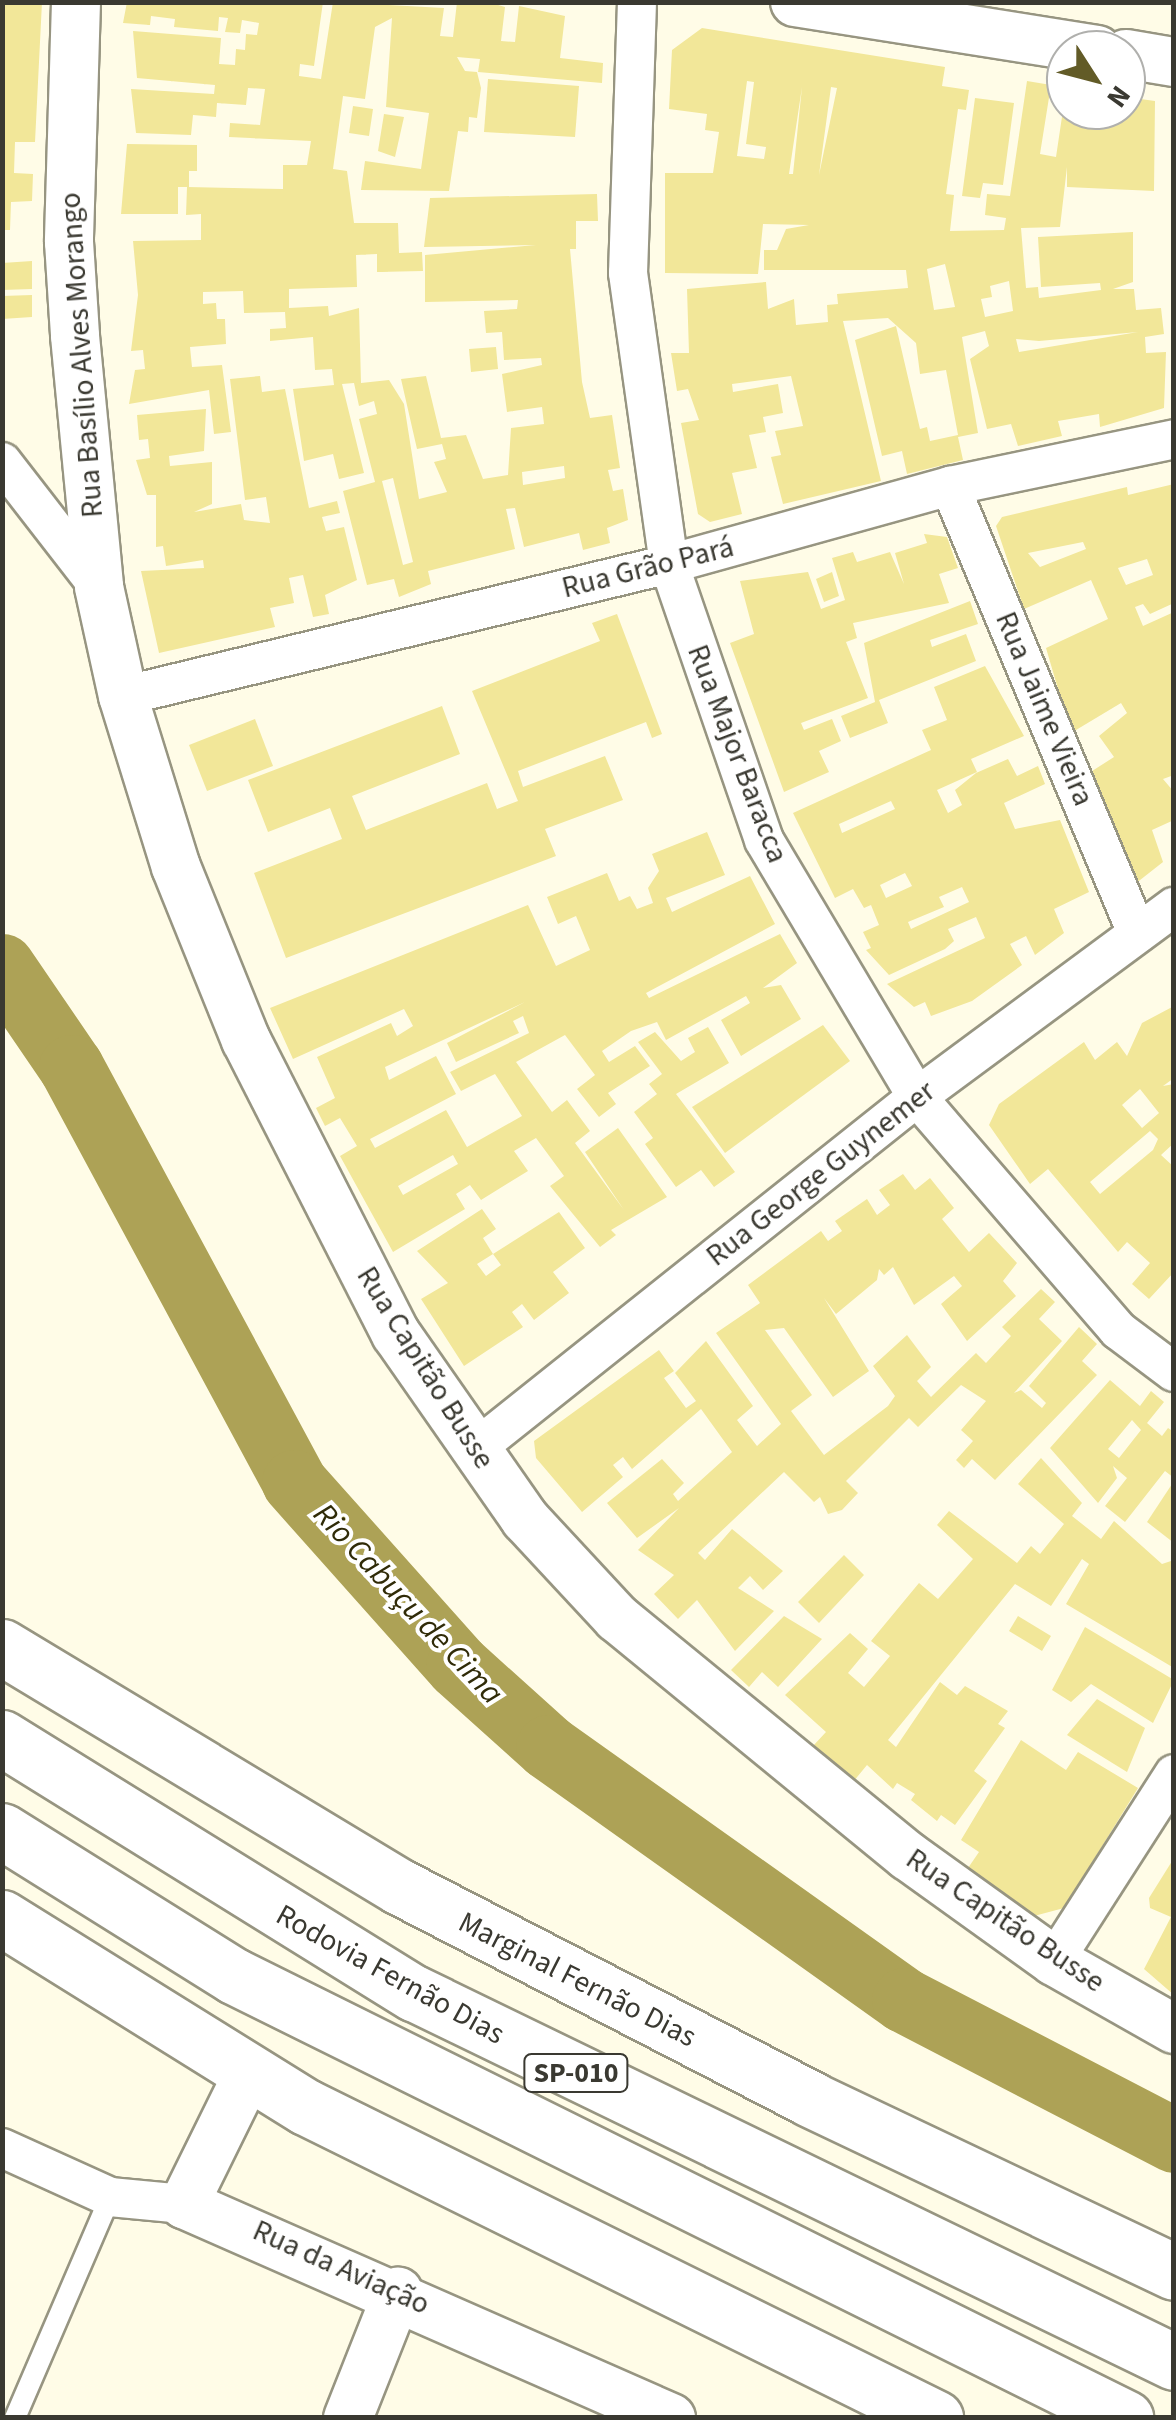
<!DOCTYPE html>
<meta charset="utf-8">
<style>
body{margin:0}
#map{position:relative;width:1176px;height:2420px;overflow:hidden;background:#fffce7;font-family:"Source Sans 3",sans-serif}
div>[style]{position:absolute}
.river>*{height:65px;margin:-32.5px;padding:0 32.5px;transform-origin:32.5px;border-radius:32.5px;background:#ada256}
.building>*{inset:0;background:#f2e799}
.roads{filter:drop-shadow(2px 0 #979581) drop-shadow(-2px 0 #979581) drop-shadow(0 2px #979581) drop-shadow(0 -2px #979581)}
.service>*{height:20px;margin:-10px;padding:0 10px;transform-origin:10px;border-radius:10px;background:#fff}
.minor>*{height:38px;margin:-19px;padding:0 19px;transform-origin:19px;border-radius:19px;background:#fff}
.tertiary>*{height:48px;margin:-24px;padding:0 24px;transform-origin:24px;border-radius:24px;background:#fff}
.trunk>*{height:55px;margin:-27.5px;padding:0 27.5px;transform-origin:27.5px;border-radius:27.5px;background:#fff}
.motorway>*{height:55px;margin:-27.5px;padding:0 27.5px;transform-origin:27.5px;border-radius:27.5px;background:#fff}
span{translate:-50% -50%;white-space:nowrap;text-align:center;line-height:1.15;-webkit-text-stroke:8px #fff;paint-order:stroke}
.shield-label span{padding:2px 8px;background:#fff;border:2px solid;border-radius:8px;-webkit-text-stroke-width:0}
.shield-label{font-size:28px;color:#3a3931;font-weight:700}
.street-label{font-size:30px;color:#3a3931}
.water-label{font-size:32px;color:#302b08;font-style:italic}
.frame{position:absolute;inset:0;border:5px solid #3a3931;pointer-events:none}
.north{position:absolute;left:1046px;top:30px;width:100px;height:100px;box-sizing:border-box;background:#fff;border:2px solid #b0b0ad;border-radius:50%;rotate:126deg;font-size:28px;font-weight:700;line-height:40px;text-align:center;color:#3a3931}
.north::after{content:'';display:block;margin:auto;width:35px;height:45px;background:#625b27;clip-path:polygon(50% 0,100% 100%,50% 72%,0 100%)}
</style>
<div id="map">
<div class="river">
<div style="left:2px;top:966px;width:122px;rotate:55.7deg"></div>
<div style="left:71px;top:1067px;width:471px;rotate:61.7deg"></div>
<div style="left:294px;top:1482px;width:246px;rotate:48.3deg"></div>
<div style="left:458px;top:1666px;width:121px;rotate:42deg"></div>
<div style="left:548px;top:1747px;width:437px;rotate:35.4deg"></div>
<div style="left:904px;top:2000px;width:304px;rotate:27.4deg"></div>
</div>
<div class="building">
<div style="clip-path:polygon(2px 2px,42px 2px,35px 142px,15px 142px,14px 173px,33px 174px,32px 201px,11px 202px,10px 230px,2px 230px)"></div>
<div style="clip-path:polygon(evenodd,127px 2px,323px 2px,314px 66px,300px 64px,299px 76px,321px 79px,333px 2px,444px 8px,440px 36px,453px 37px,457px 2px,488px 2px,505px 7px,501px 41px,515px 42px,519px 6px,565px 16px,560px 58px,603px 63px,602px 83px,478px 72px,480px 59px,457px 57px,465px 71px,477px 72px,481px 88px,477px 118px,469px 117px,468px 132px,458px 131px,449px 191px,361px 190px,365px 161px,421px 169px,429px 113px,386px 107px,392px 18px,375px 27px,365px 99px,343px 96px,333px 169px,347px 171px,354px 223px,398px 223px,399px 253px,422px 252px,423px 271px,377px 272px,377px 254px,356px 255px,357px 287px,289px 289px,289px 308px,328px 306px,329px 316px,359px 308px,361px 383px,389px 380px,404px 404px,419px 499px,447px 492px,434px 462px,446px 459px,442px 444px,417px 449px,401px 379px,426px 376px,441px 438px,466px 435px,483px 479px,508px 475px,511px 428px,544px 424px,542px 407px,507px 412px,502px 374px,542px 365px,541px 358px,504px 360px,502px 332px,486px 333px,484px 311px,517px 309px,518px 300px,425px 302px,425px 255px,536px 245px,424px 247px,430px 198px,597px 194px,598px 221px,576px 221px,576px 249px,570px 249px,582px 382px,590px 418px,612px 415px,620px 468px,608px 470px,613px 491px,623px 489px,628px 520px,607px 528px,610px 543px,583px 550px,579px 533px,524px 547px,515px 508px,506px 509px,515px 549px,428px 571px,431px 584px,399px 597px,394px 579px,367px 585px,343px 491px,375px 482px,359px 419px,377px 414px,374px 401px,359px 406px,354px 383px,342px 384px,364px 473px,339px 479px,333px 454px,304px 461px,293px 389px,334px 385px,332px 369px,315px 370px,313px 337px,270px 341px,270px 329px,286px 328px,285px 312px,244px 313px,243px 291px,203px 292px,203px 304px,216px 303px,217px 319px,225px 319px,226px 344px,190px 347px,192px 367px,222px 365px,231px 432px,214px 434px,209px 390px,129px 404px,135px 370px,145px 369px,143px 350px,131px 351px,138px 295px,133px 241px,201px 240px,201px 214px,186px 215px,187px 187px,283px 189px,283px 165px,307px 165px,311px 141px,229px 137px,230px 123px,260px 125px,265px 89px,248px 88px,246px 105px,217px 103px,216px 117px,193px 115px,191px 135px,136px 133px,131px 89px,214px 94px,215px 85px,137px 78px,133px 31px,221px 38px,219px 64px,235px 65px,236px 49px,245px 50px,246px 34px,257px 35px,259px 23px,242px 20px,240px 33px,225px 32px,228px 18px,219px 17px,218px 31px,174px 27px,175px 19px,151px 16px,150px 25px,123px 23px,127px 2px,564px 466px,565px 478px,523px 485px,522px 472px,564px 466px,127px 2px,393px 478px,413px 562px,403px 565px,382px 481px,393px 478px)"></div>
<div style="clip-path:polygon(evenodd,702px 28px,945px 67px,942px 86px,969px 90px,966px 110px,958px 109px,946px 194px,954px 195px,950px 231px,1004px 230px,1006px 218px,985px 215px,987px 194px,1010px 196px,1027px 81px,1051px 85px,1040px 154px,1056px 157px,1063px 110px,1126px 110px,1126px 97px,1155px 101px,1154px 191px,1067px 187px,1067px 167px,1060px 227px,1021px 228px,1026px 288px,1038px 287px,1039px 298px,1101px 290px,1100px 283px,1041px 287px,1038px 237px,1133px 232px,1133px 282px,1113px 289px,1134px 289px,1136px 310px,1161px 308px,1164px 334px,1145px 337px,1146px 353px,1166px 352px,1164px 408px,1100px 427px,1099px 414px,1058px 421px,1062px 436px,1018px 446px,1011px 424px,987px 429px,970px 359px,989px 346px,985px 331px,962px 337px,978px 433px,958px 437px,963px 460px,907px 474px,902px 451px,882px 456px,855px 340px,896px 326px,920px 429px,927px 427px,930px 441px,958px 435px,946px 370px,920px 374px,916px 343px,888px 318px,843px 321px,881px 481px,783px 504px,771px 457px,781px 455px,775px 431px,803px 426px,791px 376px,732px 384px,733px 392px,778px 384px,783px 413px,763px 417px,766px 432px,749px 435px,757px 468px,732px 473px,742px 514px,710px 522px,698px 514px,681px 423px,699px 420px,688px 389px,677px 391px,671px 353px,689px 353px,687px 289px,766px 282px,768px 309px,794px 299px,796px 325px,828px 322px,827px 305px,838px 304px,837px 294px,908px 288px,906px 270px,764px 270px,764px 250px,777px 250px,786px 229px,809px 225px,763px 224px,758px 274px,665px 273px,665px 173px,713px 173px,719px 132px,705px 130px,707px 114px,669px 109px,672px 50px,702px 28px,747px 81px,754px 82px,746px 144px,766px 147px,764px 159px,737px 156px,747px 81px,702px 28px,802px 87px,793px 174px,789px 174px,802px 87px,702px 28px,831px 87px,837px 88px,819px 175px,831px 87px,702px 28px,945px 264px,955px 307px,934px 310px,927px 269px,945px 264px,702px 28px,1009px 281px,1013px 311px,985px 317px,981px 299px,992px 297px,990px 286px,1009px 281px,702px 28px,1138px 332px,1019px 352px,1016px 339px,1039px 341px,1138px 332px)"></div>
<div style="clip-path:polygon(488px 79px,579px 86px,575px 137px,484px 132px)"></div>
<div style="clip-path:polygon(975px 98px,1014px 103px,1003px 185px,983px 183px,980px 198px,962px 196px)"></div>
<div style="clip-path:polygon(353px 106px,373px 109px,369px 136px,349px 133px)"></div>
<div style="clip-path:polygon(384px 114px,404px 117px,395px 157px,378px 151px)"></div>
<div style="clip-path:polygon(127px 144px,197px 145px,197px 171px,189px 171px,189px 187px,178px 187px,178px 214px,121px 214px)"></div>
<div style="clip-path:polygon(32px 261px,32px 289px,2px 290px,2px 263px)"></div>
<div style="clip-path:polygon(32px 295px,32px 317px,2px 319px,2px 296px)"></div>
<div style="clip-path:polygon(496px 347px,498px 369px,471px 372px,469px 349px)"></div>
<div style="clip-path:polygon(260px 376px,262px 392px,285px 389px,309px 508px,337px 501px,340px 513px,322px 517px,326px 531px,344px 527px,357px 580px,325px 595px,329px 614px,313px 617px,303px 575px,289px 578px,294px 603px,270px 608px,275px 627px,159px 653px,141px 571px,204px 568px,203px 560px,166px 566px,163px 546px,156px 547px,156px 495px,147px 495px,136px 460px,150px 458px,148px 439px,139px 440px,137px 415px,206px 409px,204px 451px,169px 456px,170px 466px,212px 462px,212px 504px,194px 512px,241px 504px,244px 520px,270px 523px,266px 497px,245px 500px,230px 379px)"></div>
<div style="clip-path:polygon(evenodd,1174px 484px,1174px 603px,1150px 614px,1143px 604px,1135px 607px,1143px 626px,1174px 612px,1174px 775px,1163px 779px,1174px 792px,1174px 820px,1152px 830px,1163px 862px,1135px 884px,1089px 773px,1114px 757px,1099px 736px,1127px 713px,1121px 703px,1071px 733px,1046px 648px,1108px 619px,1091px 580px,1024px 609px,996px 526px,1002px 517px,1127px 487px,1128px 495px,1174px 484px,1083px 542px,1086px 549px,1040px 567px,1028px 553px,1083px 542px,1174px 484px,1147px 559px,1153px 575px,1126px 585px,1118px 568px,1147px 559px)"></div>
<div style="clip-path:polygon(924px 534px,947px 537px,958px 568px,939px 574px,949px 603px,853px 623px,857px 638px,846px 642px,868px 698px,801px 723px,804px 730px,832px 719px,841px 741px,819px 751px,829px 772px,784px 792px,730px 643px,754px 634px,740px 581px,808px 572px,821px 609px,845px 600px,832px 558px,853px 552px,857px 562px,890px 552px,904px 584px,895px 553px,927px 543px)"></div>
<div style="clip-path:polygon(832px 572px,839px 596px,824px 602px,816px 579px)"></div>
<div style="clip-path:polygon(970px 601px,978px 624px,930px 640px,932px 647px,966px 634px,976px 661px,879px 700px,888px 723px,850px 738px,841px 716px,875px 702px,864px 643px)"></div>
<div style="clip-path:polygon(617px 614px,662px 734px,652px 738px,646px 722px,518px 771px,523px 787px,605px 756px,623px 800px,545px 829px,556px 856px,286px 958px,254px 873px,342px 839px,330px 808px,268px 832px,248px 780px,442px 706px,460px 754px,352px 796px,366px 830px,487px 783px,497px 809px,518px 801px,472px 691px,600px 641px,592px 623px)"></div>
<div style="clip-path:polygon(evenodd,985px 666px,1024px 736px,971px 759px,977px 772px,937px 790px,948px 813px,962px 805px,955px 790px,976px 773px,1008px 759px,1017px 776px,1038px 766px,1045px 784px,1004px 803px,1015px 829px,1060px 820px,1089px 892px,1054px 909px,1064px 933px,1035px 955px,1026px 936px,1010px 944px,1022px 965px,972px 1001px,931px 1016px,925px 1002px,914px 1007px,887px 984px,985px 938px,976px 917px,948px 929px,954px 941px,945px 949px,889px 975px,866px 950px,871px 948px,863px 932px,879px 925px,871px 905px,864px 908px,853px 889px,835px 898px,793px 813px,931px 750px,922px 730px,947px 720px,934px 687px,985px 666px,891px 801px,895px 809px,842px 833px,839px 824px,891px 801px,985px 666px,905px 873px,912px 886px,886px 898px,880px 885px,905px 873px,985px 666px,962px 887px,969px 902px,911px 929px,908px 922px,944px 907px,939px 897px,962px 887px)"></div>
<div style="clip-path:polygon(255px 719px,273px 766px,207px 791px,189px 745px)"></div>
<div style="clip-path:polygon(evenodd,707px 832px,725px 875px,666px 898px,672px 912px,750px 876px,775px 924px,646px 993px,649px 998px,780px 934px,797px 963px,763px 988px,781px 985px,801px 1019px,741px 1056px,721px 1020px,750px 1003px,746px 996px,666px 1040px,657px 1022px,631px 1031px,602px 1051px,609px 1062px,635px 1046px,650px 1066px,608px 1093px,616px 1104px,599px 1117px,577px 1089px,595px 1075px,565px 1035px,516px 1062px,552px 1112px,567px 1100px,590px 1131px,575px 1143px,624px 1210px,585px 1152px,618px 1128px,667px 1197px,611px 1230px,616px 1235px,600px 1247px,550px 1186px,564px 1176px,536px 1138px,514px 1151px,528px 1171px,481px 1200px,470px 1185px,456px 1194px,465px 1209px,393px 1252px,340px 1156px,357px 1146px,340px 1118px,325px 1126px,316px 1108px,335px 1098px,317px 1057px,391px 1023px,397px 1036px,413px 1026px,404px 1009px,293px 1059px,270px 1008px,528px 905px,556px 966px,590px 950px,576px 916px,558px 924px,547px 897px,607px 873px,619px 901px,630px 896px,637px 909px,653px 903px,648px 888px,659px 871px,652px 854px,707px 832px,525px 1002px,447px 1043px,456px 1062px,519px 1033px,513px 1021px,523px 1016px,529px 1033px,450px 1072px,461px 1091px,495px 1074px,522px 1116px,467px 1147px,446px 1110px,375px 1148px,370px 1139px,456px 1094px,436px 1056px,389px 1080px,385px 1067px,525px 1002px,707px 832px,453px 1155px,458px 1164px,403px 1195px,398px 1186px,453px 1155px)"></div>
<div style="clip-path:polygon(evenodd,1174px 1006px,1174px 1078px,1163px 1086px,1174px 1084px,1174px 1143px,1161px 1155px,1174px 1167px,1174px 1272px,1149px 1299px,1132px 1284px,1150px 1263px,1127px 1242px,1118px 1252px,1048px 1169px,1030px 1184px,989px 1125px,999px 1104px,1084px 1042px,1095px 1060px,1117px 1042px,1127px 1056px,1142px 1023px,1174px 1006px,1140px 1089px,1159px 1113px,1142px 1128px,1122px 1105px,1140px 1089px,1174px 1006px,1150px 1131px,1158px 1139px,1153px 1150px,1100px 1194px,1090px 1182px,1150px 1131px)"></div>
<div style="clip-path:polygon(823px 1025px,850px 1061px,725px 1153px,692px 1107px)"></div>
<div style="clip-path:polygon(708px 1027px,729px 1063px,676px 1094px,735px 1172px,714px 1187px,701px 1170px,676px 1187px,645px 1144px,653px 1138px,634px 1112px,657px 1094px,649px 1084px,662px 1074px,638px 1042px,655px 1032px,681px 1061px,695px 1052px,688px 1038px)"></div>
<div style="clip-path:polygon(903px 1174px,915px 1190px,930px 1178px,954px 1208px,942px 1219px,969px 1252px,989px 1233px,1004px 1249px,1017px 1263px,1003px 1281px,1016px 1296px,967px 1341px,941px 1304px,962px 1286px,954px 1276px,914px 1305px,893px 1267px,884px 1275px,879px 1269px,877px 1280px,836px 1314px,824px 1298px,869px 1371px,833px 1397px,784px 1328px,765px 1330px,812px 1395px,791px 1411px,824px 1455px,888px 1406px,895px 1396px,873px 1366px,907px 1335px,931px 1367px,917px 1381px,931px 1397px,976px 1353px,986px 1363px,1011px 1336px,1002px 1327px,1041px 1289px,1055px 1302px,1039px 1319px,1062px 1341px,1014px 1393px,1021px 1390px,1042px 1408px,1046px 1403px,1029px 1386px,1079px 1327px,1097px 1344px,1082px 1361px,1097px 1375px,995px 1480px,972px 1459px,964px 1468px,956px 1460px,973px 1441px,961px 1430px,986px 1401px,961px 1385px,918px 1427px,909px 1418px,846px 1481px,858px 1493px,842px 1510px,828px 1514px,820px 1497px,814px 1502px,784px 1472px,698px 1553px,705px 1560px,732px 1529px,783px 1571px,763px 1590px,750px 1576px,738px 1588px,774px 1611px,735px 1651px,697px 1600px,678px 1619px,654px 1594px,674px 1575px,638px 1550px,679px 1508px,637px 1538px,607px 1503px,662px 1459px,684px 1483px,673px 1494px,678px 1501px,732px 1452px,701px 1409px,632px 1469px,623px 1457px,613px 1465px,623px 1477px,582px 1512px,536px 1458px,534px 1441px,659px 1350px,674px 1371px,664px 1378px,686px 1408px,696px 1401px,675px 1373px,706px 1341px,753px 1406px,737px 1420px,757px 1446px,781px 1424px,716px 1333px,760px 1303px,748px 1285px,821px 1231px,828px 1241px,842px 1231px,835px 1221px,867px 1199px,877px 1215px,890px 1205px,879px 1190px)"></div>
<div style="clip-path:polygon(482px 1209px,496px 1229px,483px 1238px,493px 1254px,477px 1264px,486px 1276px,501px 1265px,493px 1254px,559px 1212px,585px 1248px,553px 1272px,569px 1293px,534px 1320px,522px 1304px,512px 1312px,523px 1327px,464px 1366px,421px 1299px,448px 1283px,417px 1251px)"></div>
<div style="clip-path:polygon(evenodd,1110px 1380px,1140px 1406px,1151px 1391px,1164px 1402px,1147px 1423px,1162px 1436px,1168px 1428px,1174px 1432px,1174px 1478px,1165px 1471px,1125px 1522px,1105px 1506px,1127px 1478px,1113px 1466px,1117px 1478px,1098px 1503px,1050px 1448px,1110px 1380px,1132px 1420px,1141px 1430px,1119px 1458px,1108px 1449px,1132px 1420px)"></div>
<div style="clip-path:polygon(1041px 1458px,1082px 1503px,1072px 1516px,1101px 1539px,1114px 1521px,1162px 1564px,1174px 1560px,1174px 1668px,1066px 1604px,1089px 1564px,1082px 1559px,1051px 1606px,1015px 1584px,888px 1740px,896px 1747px,940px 1682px,957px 1695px,965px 1686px,1008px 1711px,998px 1724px,1005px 1728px,974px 1771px,987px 1781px,955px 1825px,941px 1815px,937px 1821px,911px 1800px,915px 1794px,897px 1783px,893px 1789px,867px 1765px,853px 1782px,813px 1746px,826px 1732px,785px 1695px,850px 1633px,868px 1649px,848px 1673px,864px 1687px,890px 1656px,871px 1641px,919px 1583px,938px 1599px,973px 1559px,937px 1525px,949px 1511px,1017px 1563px,1031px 1546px,1040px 1554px,1064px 1524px,1018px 1484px)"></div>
<div style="clip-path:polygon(1174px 1481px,1174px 1543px,1147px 1522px)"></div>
<div style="clip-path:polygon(844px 1555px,864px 1575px,819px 1623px,798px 1602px)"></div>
<div style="clip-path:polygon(784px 1616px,822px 1639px,778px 1687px,762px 1672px,749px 1687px,731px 1670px)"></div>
<div style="clip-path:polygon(1018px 1616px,1051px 1636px,1042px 1651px,1009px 1631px)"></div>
<div style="clip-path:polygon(1085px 1627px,1174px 1680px,1153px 1723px,1091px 1684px,1071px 1702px,1052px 1690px)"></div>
<div style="clip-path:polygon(1097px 1699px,1145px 1728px,1127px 1772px,1067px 1735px)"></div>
<div style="clip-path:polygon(1021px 1740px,1066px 1770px,1078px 1752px,1138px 1788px,1064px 1908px,1034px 1916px,968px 1868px,979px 1852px,961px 1840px)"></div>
<div style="clip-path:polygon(1174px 1858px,1174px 1995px,1144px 1969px,1171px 1917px,1150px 1908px,1149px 1898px)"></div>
</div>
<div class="roads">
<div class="service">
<div style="left:15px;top:2418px;width:241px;rotate:-66.7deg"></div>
</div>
<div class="minor">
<div style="left:637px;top:2px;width:271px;rotate:91.9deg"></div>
<div style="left:628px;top:273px;width:294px;rotate:82deg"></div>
<div style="left:669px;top:564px;width:292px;rotate:71deg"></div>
<div style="left:764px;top:840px;width:299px;rotate:59.2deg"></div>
<div style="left:917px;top:1097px;width:308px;rotate:49.2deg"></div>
<div style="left:1118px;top:1330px;width:70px;rotate:36.9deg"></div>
<div style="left:2px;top:462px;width:158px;rotate:52.2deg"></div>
<div style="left:950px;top:486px;width:485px;rotate:67.3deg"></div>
<div style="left:123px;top:696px;width:562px;rotate:-13.59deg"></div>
<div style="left:669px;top:564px;width:292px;rotate:-15.5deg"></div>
<div style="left:950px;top:486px;width:229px;rotate:-11.8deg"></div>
<div style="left:474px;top:1450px;width:566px;rotate:-38.55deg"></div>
<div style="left:917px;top:1097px;width:320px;rotate:-36.5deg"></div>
<div style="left:1054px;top:1961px;width:222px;rotate:-57.3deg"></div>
<div style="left:2px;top:2148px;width:119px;rotate:24.4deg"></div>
<div style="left:110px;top:2197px;width:74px;rotate:5.4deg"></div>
</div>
<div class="tertiary">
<div style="left:76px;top:2px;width:240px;rotate:91.7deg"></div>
<div style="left:69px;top:242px;width:94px;rotate:86.3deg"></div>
<div style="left:75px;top:336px;width:252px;rotate:84.5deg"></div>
<div style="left:99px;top:587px;width:112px;rotate:77.6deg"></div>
<div style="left:123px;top:696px;width:179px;rotate:72.8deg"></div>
<div style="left:176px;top:867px;width:187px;rotate:68deg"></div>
<div style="left:246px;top:1040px;width:330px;rotate:63deg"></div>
<div style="left:396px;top:1334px;width:226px;rotate:55.1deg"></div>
<div style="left:525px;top:1519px;width:135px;rotate:47.1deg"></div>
<div style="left:617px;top:1618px;width:376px;rotate:39.3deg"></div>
<div style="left:908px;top:1856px;width:180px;rotate:35.7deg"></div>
<div style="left:1054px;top:1961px;width:138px;rotate:29.5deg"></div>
<div style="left:795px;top:2px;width:306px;rotate:9deg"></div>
<div style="left:1126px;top:54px;width:49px;rotate:9.5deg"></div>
<div style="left:248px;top:2074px;width:145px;rotate:116.2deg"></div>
<div style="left:184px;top:2204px;width:532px;rotate:23.72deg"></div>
<div style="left:348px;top:2418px;width:136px;rotate:-68.4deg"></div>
</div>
<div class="trunk">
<div style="left:2px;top:1647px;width:465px;rotate:31.1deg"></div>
<div style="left:400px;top:1887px;width:462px;rotate:27.3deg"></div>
<div style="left:810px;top:2099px;width:403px;rotate:25.4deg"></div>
<div style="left:2px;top:1918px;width:358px;rotate:31.9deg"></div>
<div style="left:306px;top:2107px;width:702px;rotate:26.31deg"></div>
</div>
<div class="motorway">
<div style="left:2px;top:1738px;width:485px;rotate:31.8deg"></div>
<div style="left:414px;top:1993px;width:845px;rotate:25.9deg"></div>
<div style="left:2px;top:1831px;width:274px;rotate:32deg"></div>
<div style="left:234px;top:1976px;width:995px;rotate:26.38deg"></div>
</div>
</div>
<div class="shield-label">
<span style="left:576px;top:2073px">SP-010</span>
</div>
<div class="street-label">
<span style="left:82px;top:355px;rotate:-94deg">Rua Basílio Alves Morango</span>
<span style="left:648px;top:568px;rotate:-14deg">Rua Grão Pará</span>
<span style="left:1044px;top:709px;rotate:67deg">Rua Jaime Vieira</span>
<span style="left:737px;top:754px;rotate:69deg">Rua Major Baracca</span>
<span style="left:821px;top:1174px;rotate:-38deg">Rua George Guynemer</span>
<span style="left:425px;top:1368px;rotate:58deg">Rua Capitão Busse</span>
<span style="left:1005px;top:1921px;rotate:34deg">Rua Capitão Busse</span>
<span style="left:390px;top:1975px;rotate:29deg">Rodovia Fernão Dias</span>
<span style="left:577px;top:1980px;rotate:27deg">Marginal Fernão Dias</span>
<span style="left:341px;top:2268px;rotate:24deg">Rua da Aviação</span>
</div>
<div class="water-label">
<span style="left:408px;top:1604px;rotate:47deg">Rio Cabuçu de Cima</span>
</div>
<div class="frame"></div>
<div class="north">N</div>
</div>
